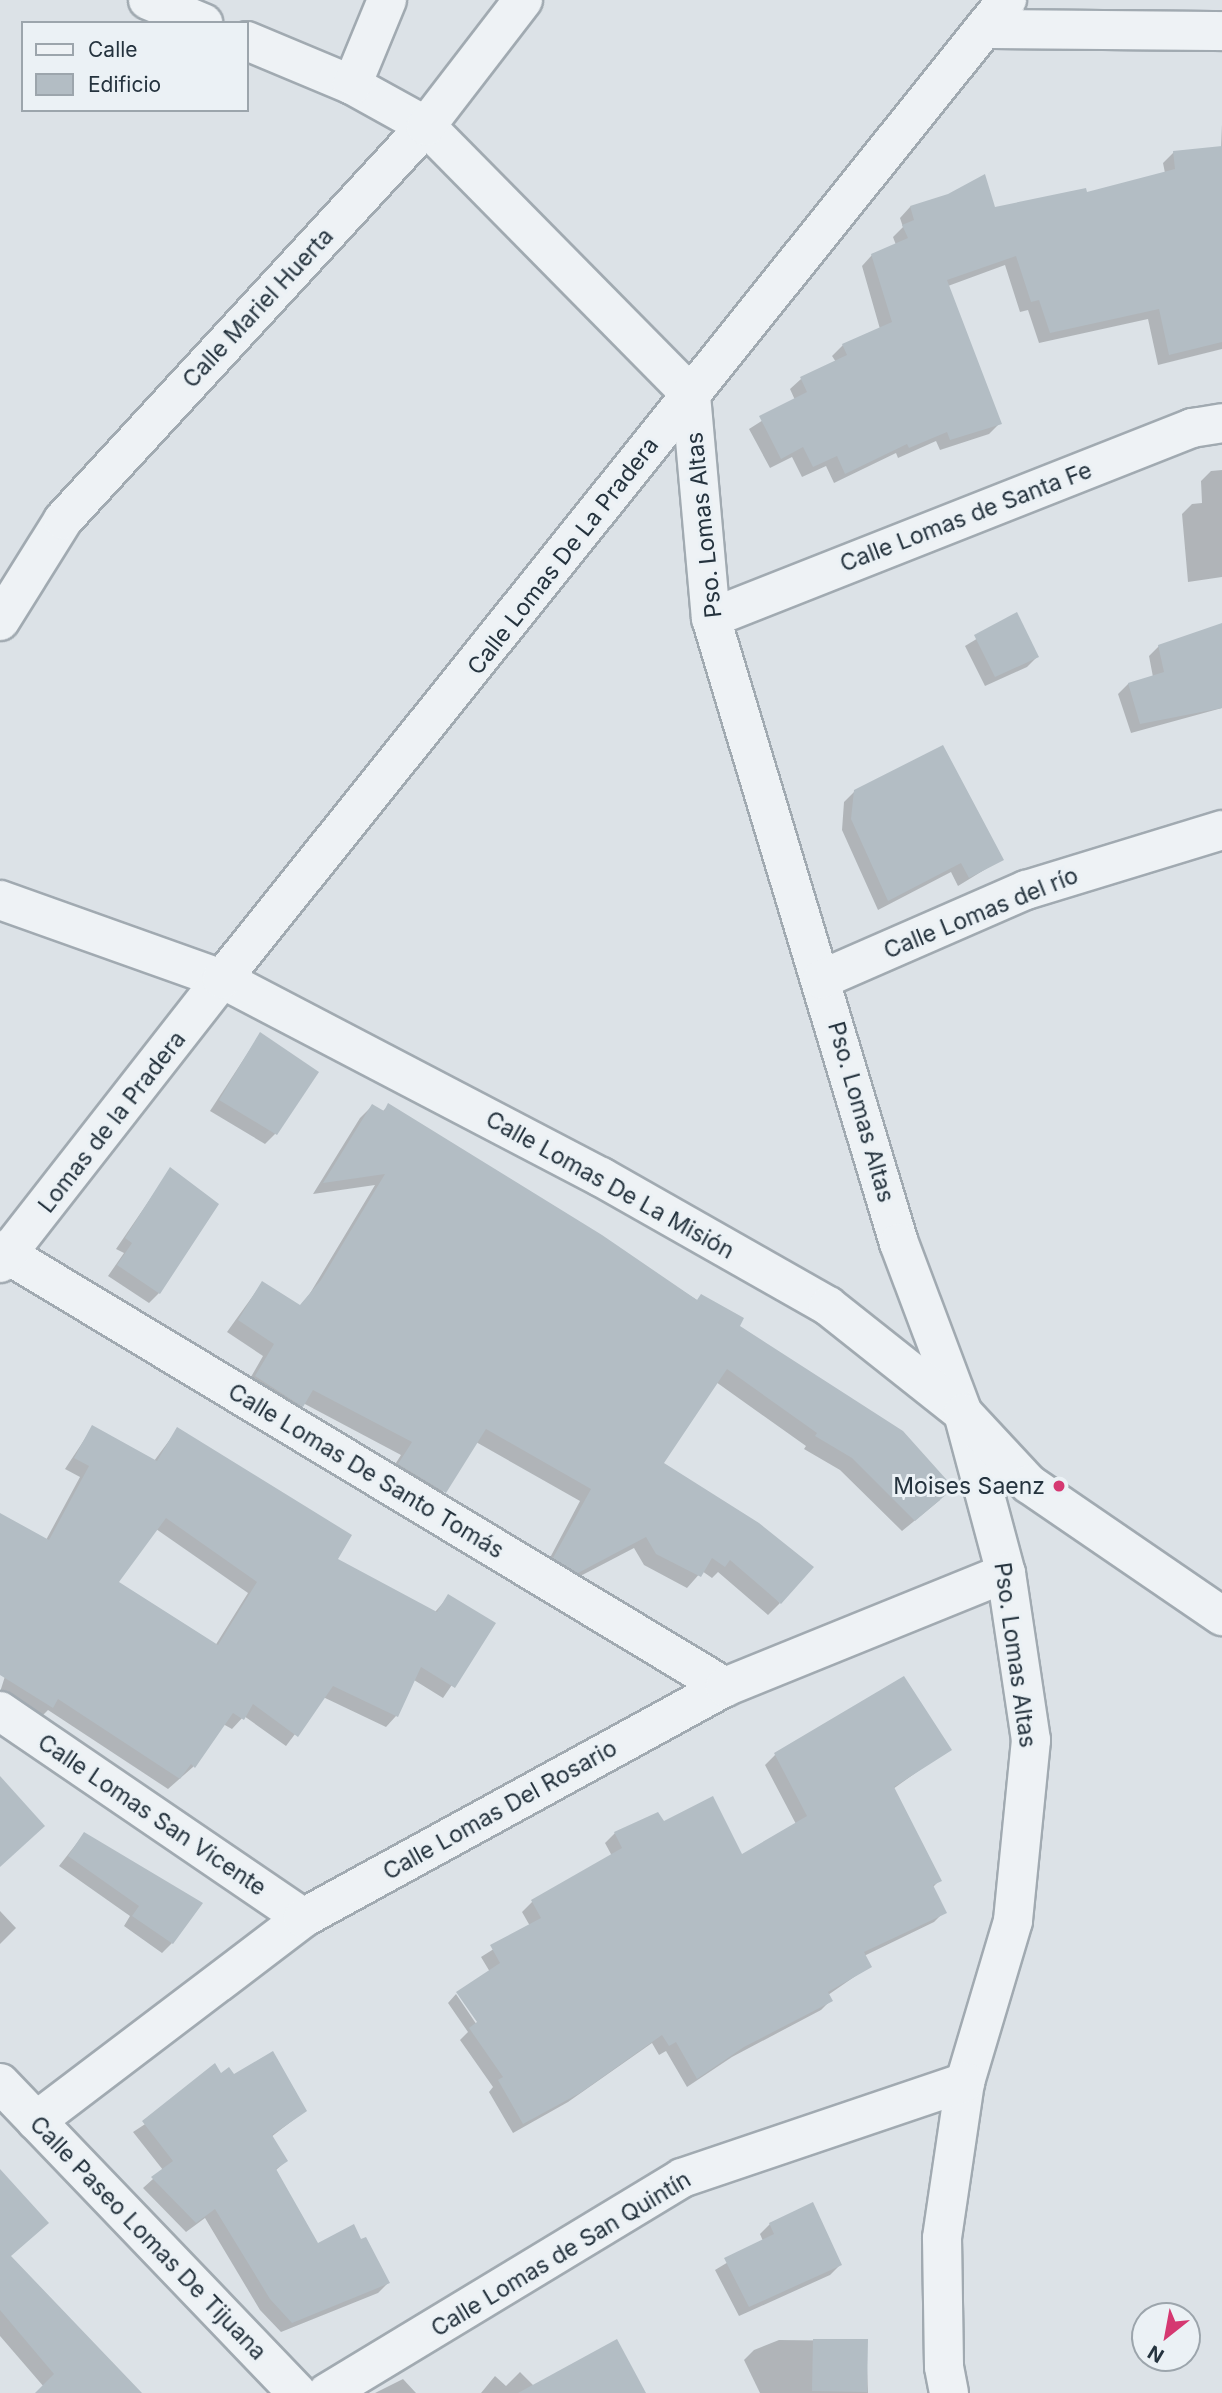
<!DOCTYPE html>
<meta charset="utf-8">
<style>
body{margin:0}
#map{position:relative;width:1222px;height:2393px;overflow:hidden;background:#dce2e7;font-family:Inter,sans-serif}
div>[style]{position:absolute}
.shadow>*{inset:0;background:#0003}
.building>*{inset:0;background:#b3bdc4}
.roads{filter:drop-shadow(2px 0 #a1aab1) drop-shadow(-2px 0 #a1aab1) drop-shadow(0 2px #a1aab1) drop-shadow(0 -2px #a1aab1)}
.street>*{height:38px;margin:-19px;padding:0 19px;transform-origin:19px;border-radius:19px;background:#eef2f5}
.dots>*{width:19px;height:19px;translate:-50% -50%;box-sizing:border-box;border:4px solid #ebf1f5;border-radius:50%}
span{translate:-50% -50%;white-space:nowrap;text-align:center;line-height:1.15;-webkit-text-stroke:6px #ebf1f5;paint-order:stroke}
.street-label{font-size:23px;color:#25333e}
.poi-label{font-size:23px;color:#25333e}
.right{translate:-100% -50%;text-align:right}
.legend{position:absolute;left:21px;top:21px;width:228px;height:91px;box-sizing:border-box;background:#ebf1f5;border:2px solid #9ca5ac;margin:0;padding:9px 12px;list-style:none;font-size:21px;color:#25333e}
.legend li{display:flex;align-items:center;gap:14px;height:35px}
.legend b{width:35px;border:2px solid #9ca5ac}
.north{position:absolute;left:1131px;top:2302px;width:70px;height:70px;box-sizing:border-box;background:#ebf1f5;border:2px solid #9ca5ac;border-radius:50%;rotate:211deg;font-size:19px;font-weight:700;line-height:28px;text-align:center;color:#25333e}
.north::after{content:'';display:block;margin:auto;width:24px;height:32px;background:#d53871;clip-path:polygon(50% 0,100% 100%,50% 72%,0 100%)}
</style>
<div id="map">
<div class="shadow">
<div style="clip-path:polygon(1222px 124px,1222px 349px,1158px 365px,1148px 319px,1039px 343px,1028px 310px,1020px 312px,1005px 265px,948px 286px,1000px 423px,989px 434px,940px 450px,936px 441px,898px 458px,896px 453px,834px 483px,826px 466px,802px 477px,792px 457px,770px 468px,749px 429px,795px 400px,790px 389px,801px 379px,836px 362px,832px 356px,843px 345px,880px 329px,862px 266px,872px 255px,896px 245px,893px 237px,903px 227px,900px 218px,910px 207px,993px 209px,1086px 194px,1165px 173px,1163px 163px,1174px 152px,1221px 148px)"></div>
<div style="clip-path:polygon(1222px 470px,1222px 577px,1188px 582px,1182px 514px,1192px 504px,1202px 503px,1201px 481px,1211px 471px)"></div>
<div style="clip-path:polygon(1016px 615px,1037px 657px,1027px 667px,985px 686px,965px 646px)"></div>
<div style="clip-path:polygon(1222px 625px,1222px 708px,1131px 733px,1118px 694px,1128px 684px,1153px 677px,1149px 656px,1159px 646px)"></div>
<div style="clip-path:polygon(855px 791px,1002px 859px,958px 886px,951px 872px,878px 910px,842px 830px,844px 802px)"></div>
<div style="clip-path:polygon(260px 1034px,275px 1134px,265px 1144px,210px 1111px)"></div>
<div style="clip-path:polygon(389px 1105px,738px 1326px,940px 1500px,902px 1531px,840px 1470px,804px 1449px,806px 1446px,716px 1382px,661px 1464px,780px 1603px,768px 1615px,718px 1572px,712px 1578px,702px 1571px,687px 1588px,644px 1565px,634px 1548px,565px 1584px,543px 1571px,580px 1501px,476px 1442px,433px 1504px,387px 1477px,401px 1455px,303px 1403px,290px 1418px,244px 1389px,263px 1356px,227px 1332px,262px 1283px,299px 1307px,309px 1295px,375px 1185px,313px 1194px,360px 1118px,372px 1106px,382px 1112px)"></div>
<div style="clip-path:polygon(170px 1170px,159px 1293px,149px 1303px,108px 1276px,124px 1253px,116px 1249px)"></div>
<div style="clip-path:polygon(evenodd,92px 1428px,154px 1461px,177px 1430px,335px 1560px,435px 1612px,449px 1596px,494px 1623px,443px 1698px,414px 1680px,396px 1716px,386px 1727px,323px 1697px,286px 1746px,244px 1716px,232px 1729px,223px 1724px,193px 1767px,168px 1789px,48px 1710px,41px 1717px,0 1692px,7px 1670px,0 1665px,0 1575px,46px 1540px,80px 1477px,65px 1469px,92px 1428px,156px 1529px,248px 1593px,215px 1646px,116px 1582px,156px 1529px)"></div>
<div style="clip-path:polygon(949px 1749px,893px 1789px,940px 1880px,932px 1888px,944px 1912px,934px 1922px,864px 1956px,870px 1966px,828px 1995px,831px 2000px,821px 2010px,732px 2057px,687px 2087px,666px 2051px,659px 2055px,652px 2043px,568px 2102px,513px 2133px,489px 2092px,493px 2087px,460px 2040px,468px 2032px,448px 2003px,456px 1994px,481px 2031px,490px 1972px,481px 1957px,530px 1926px,522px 1912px,532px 1902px,612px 1856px,605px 1843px,615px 1833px,663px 1823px,741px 1856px,796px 1824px,765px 1765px,775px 1755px)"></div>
<div style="clip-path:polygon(84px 1834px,172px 1943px,162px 1953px,124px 1926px,130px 1916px,59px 1866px)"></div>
<div style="clip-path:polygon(0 1911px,16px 1928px,0 1944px)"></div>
<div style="clip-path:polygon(220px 2075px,233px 2076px,305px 2111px,271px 2137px,286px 2161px,275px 2171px,317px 2245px,361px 2241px,388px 2283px,378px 2293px,281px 2332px,260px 2310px,205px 2218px,186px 2232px,143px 2188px,163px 2170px,133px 2132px)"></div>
<div style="clip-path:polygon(0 2194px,9px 2257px,114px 2393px,37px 2393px,44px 2387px,0 2336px)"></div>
<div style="clip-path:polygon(812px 2204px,840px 2265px,830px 2275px,739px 2316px,715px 2270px,763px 2241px,760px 2234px,770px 2224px)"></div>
<div style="clip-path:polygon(779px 2340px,866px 2341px,868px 2393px,760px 2393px,744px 2360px,754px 2350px)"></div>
<div style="clip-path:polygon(520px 2372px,534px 2386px,644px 2393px,481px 2393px,495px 2376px,506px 2386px)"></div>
<div style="clip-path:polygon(403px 2379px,416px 2393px,375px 2393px)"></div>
</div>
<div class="building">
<div style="clip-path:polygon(1222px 146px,1222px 342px,1169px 355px,1159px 309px,1050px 333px,1039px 300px,1031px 302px,1016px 256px,947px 280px,1002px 424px,950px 440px,947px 432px,909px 448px,907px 444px,845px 474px,837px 456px,813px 467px,803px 447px,781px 459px,759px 416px,807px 392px,800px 377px,847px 355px,842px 344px,892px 322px,871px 254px,908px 238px,902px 225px,914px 220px,910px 206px,948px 194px,985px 174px,995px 207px,1086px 188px,1087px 192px,1175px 169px,1173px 151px)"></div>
<div style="clip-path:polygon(1017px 612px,1039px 657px,995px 677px,974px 635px)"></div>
<div style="clip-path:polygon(1222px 623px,1222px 708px,1140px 724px,1128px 683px,1164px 672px,1158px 645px)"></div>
<div style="clip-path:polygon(943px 745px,1004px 860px,969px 878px,961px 863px,888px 901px,851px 819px,854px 790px)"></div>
<div style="clip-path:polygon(260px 1032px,319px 1072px,277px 1135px,219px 1100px)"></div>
<div style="clip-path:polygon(388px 1103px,602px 1235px,697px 1300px,701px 1294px,744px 1318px,740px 1326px,903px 1431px,954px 1488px,915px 1521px,852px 1458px,815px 1436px,817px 1433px,727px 1369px,664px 1463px,759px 1523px,814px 1567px,781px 1604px,730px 1560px,725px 1567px,712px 1558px,701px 1577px,656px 1554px,646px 1537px,578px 1573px,553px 1558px,591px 1489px,486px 1429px,446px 1493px,398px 1464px,412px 1442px,313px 1390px,303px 1407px,255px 1376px,274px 1344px,238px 1320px,262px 1281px,300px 1305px,321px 1280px,385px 1174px,323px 1183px,372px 1104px,384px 1111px)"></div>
<div style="clip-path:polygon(170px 1167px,219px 1204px,160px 1294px,117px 1265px,132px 1243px,125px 1238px)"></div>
<div style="clip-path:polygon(evenodd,92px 1425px,157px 1461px,177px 1427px,352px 1535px,338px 1559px,437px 1612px,448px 1594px,496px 1623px,455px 1688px,421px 1667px,398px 1717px,333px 1686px,298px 1737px,253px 1704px,244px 1720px,233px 1713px,195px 1768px,191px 1764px,180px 1779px,58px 1699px,53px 1708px,0 1675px,0 1513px,49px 1540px,89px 1466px,74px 1458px,92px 1425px,166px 1518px,257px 1582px,218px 1645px,119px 1582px,166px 1518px)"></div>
<div style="clip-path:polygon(904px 1676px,952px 1750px,894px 1787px,942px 1881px,933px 1885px,947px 1913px,864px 1952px,872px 1967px,828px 1992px,833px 2001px,744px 2047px,697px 2079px,676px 2042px,669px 2046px,662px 2035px,580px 2093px,523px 2124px,498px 2080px,503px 2077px,469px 2028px,477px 2022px,456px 1992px,500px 1963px,490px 1945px,541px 1918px,531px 1900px,622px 1848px,614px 1832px,658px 1812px,664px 1821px,713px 1796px,742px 1854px,807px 1816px,774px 1753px)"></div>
<div style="clip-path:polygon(0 1776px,45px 1826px,0 1867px)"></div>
<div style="clip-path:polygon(84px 1832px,203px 1903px,173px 1944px,132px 1916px,139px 1906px,68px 1856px)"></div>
<div style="clip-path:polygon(273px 2051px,307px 2111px,272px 2135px,288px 2161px,276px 2169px,318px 2243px,354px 2224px,361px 2239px,366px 2237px,390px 2283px,292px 2323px,270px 2299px,215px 2209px,196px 2223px,151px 2177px,173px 2161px,142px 2121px,215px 2063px,221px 2073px,229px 2067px,234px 2074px)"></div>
<div style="clip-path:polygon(0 2169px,49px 2223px,11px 2256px,142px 2393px,35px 2393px,54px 2374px,0 2310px)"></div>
<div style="clip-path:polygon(813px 2202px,842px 2265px,749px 2307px,724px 2258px,774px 2234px,769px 2223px)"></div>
<div style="clip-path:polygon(617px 2339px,646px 2393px,518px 2393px)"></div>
<div style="clip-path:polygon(813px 2339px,868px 2339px,867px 2392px,812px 2391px)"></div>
</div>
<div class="roads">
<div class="street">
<div style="left:148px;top:0;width:60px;rotate:22.7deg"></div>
<div style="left:984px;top:29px;width:238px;rotate:0.5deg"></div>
<div style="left:247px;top:41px;width:114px;rotate:22.7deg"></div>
<div style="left:352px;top:85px;width:85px;rotate:29deg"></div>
<div style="left:426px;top:126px;width:378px;rotate:45.4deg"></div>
<div style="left:691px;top:395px;width:224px;rotate:84.9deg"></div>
<div style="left:711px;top:618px;width:653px;rotate:73.26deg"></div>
<div style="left:899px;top:1243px;width:182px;rotate:69.4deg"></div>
<div style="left:963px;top:1413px;width:166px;rotate:75deg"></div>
<div style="left:1006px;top:1573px;width:169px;rotate:81.5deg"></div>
<div style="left:1031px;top:1740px;width:182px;rotate:95.7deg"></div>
<div style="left:1013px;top:1921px;width:168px;rotate:106.6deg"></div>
<div style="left:965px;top:2082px;width:158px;rotate:98.4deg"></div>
<div style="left:942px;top:2238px;width:129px;rotate:89.1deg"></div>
<div style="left:944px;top:2367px;width:26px;rotate:79deg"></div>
<div style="left:352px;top:85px;width:92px;rotate:-67.6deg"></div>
<div style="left:711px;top:618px;width:517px;rotate:-21.55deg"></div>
<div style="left:1192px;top:428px;width:30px;rotate:-9deg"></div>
<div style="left:0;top:621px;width:119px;rotate:-58deg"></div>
<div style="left:63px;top:520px;width:536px;rotate:-47.35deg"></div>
<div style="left:426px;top:126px;width:159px;rotate:-52.4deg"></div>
<div style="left:0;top:900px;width:236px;rotate:19.6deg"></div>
<div style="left:222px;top:979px;width:428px;rotate:27.6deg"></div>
<div style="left:601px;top:1177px;width:261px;rotate:29.6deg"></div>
<div style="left:828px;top:1306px;width:172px;rotate:38.4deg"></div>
<div style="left:963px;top:1413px;width:97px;rotate:47.1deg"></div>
<div style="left:1029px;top:1484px;width:234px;rotate:34.4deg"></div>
<div style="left:822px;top:979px;width:223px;rotate:-23.6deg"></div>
<div style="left:1026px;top:890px;width:205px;rotate:-17deg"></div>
<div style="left:0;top:1250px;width:847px;rotate:31.08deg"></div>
<div style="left:0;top:1263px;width:360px;rotate:-52deg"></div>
<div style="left:222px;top:979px;width:1255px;rotate:-51.28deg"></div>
<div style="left:0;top:1711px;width:367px;rotate:34.3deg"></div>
<div style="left:0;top:2083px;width:429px;rotate:46.2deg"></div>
<div style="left:36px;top:2121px;width:335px;rotate:-37.2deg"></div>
<div style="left:303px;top:1918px;width:481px;rotate:-28.7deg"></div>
<div style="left:725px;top:1687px;width:303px;rotate:-22.1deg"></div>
<div style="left:327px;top:2393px;width:415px;rotate:-31.2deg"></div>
<div style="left:682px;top:2178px;width:299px;rotate:-18.7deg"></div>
</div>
</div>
<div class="dots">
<div style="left:1059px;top:1486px;background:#d53871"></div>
</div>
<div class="street-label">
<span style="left:258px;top:308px;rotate:-47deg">Calle Mariel Huerta</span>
<span style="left:966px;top:517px;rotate:-21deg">Calle Lomas de Santa Fe</span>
<span style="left:704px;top:525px;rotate:-96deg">Pso. Lomas Altas</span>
<span style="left:563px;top:556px;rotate:-52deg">Calle Lomas De La Pradera</span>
<span style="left:981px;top:913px;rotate:-22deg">Calle Lomas del río</span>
<span style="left:861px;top:1112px;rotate:74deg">Pso. Lomas Altas</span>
<span style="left:112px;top:1122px;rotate:-52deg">Lomas de la Pradera</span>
<span style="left:610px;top:1185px;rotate:29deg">Calle Lomas De La Misión</span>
<span style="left:366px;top:1471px;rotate:31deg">Calle Lomas De Santo Tomás</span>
<span style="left:1015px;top:1655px;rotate:82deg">Pso. Lomas Altas</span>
<span style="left:500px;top:1810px;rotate:-29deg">Calle Lomas Del Rosario</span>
<span style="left:152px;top:1815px;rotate:34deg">Calle Lomas San Vicente</span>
<span style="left:148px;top:2238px;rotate:46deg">Calle Paseo Lomas De Tijuana</span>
<span style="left:561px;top:2254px;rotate:-31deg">Calle Lomas de San Quintín</span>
</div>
<div class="poi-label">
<span class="right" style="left:1045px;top:1486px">Moises Saenz</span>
</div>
<ul class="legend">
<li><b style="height:9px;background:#eef2f5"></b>Calle</li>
<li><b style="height:19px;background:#b3bdc4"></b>Edificio</li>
</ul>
<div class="north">N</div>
</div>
